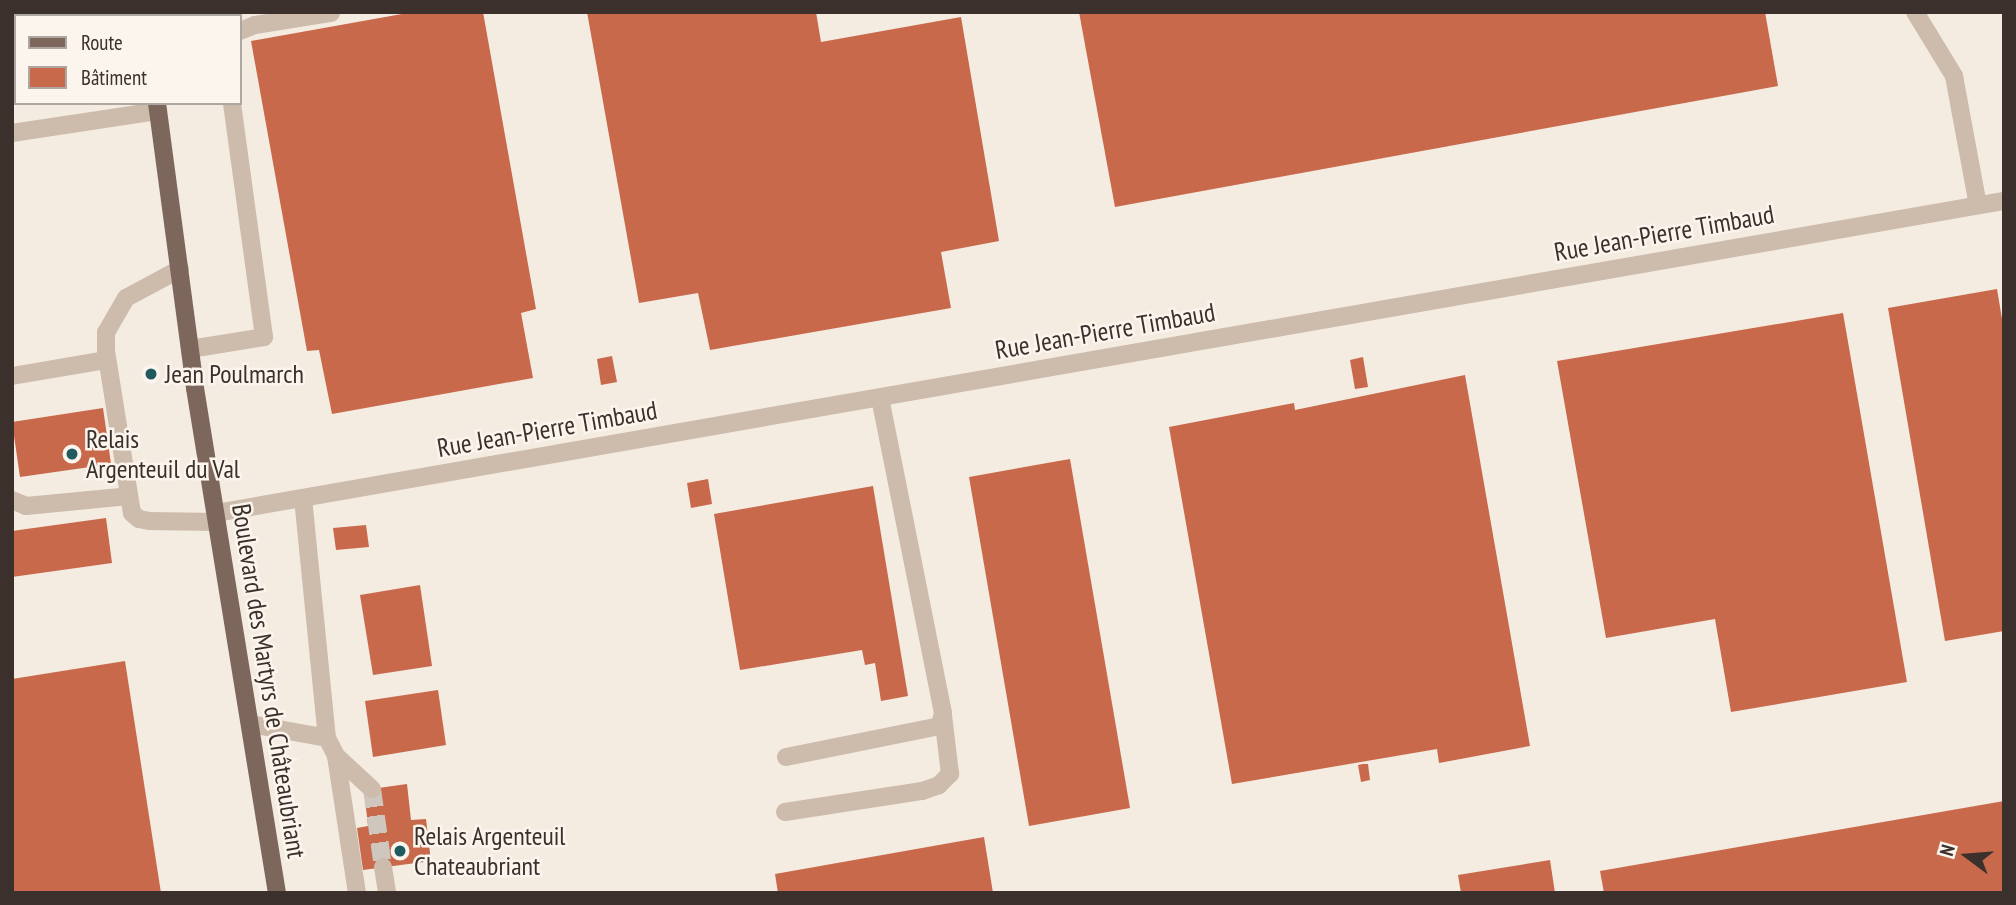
<!DOCTYPE html>
<meta charset="utf-8">
<style>
body{margin:0}
#map{position:relative;width:2016px;height:905px;overflow:hidden;background:#f4ebe1;font-family:"PT Sans Narrow",sans-serif}
div>[style]{position:absolute}
.building>*{inset:0;background:#c8694b}
.minor-tunnel>*{height:18px;margin-top:-9px;transform-origin:0;background:repeating-linear-gradient(90deg,#cfc6bd 0 18px,transparent 0 27px)}
.minor>*{height:18px;margin:-9px;padding:0 9px;transform-origin:9px;border-radius:9px;background:#cdbbac}
.major>*{height:18px;margin:-9px;padding:0 9px;transform-origin:9px;border-radius:9px;background:#7d675c}
.dots>*{width:19px;height:19px;translate:-50% -50%;box-sizing:border-box;border:4px solid #fbf5ee;border-radius:50%}
span{translate:-50% -50%;white-space:nowrap;text-align:center;line-height:1.15;-webkit-text-stroke:5px #fbf5ee;paint-order:stroke}
.street-label{font-size:26px;color:#3b302b}
.poi-label{font-size:26px;color:#3b302b}
.left{translate:0 -50%;text-align:left}
.frame{position:absolute;inset:0;border:14px solid #3b302b;pointer-events:none}
.legend{position:absolute;left:14px;top:14px;width:228px;height:91px;box-sizing:border-box;background:#fbf5ee;border:2px solid #aea6a0;margin:0;padding:9px 12px;list-style:none;font-size:21px;color:#3b302b}
.legend li{display:flex;align-items:center;gap:14px;height:35px}
.legend b{width:35px;border:2px solid #aea6a0}
.north{position:absolute;left:1932px;top:821px;width:70px;height:70px;-webkit-text-stroke:5px #fbf5ee;paint-order:stroke;rotate:286deg;font-size:19px;font-weight:700;line-height:28px;text-align:center;color:#3b302b}
.north::after{content:'';display:block;margin:auto;width:24px;height:32px;background:#3b302b;clip-path:polygon(50% 0,100% 100%,50% 72%,0 100%)}
</style>
<div id="map">
<div class="building">
<div style="clip-path:polygon(413px 12px,483px 12px,536px 309px,521px 313px,533px 378px,332px 414px,319px 350px,307px 351px,251px 41px)"></div>
<div style="clip-path:polygon(587px 12px,816px 12px,821px 42px,961px 17px,999px 241px,941px 252px,951px 308px,710px 350px,698px 293px,639px 303px)"></div>
<div style="clip-path:polygon(1079px 12px,1765px 12px,1778px 86px,1115px 207px)"></div>
<div style="clip-path:polygon(1997px 289px,2004px 331px,2004px 631px,1945px 641px,1888px 308px)"></div>
<div style="clip-path:polygon(1843px 313px,1907px 682px,1731px 712px,1715px 619px,1606px 638px,1557px 361px)"></div>
<div style="clip-path:polygon(612px 356px,617px 382px,601px 385px,597px 359px)"></div>
<div style="clip-path:polygon(1363px 357px,1368px 387px,1355px 389px,1350px 360px)"></div>
<div style="clip-path:polygon(1465px 375px,1530px 746px,1439px 763px,1437px 749px,1232px 784px,1169px 427px,1294px 403px,1295px 410px)"></div>
<div style="clip-path:polygon(103px 408px,111px 464px,20px 477px,12px 422px)"></div>
<div style="clip-path:polygon(1070px 459px,1130px 808px,1029px 826px,969px 477px)"></div>
<div style="clip-path:polygon(708px 479px,712px 504px,691px 508px,687px 483px)"></div>
<div style="clip-path:polygon(873px 486px,908px 696px,881px 701px,875px 663px,865px 665px,862px 650px,740px 670px,714px 514px)"></div>
<div style="clip-path:polygon(106px 518px,112px 563px,12px 577px,12px 531px)"></div>
<div style="clip-path:polygon(366px 525px,369px 547px,336px 550px,333px 528px)"></div>
<div style="clip-path:polygon(420px 585px,432px 666px,373px 675px,360px 595px)"></div>
<div style="clip-path:polygon(125px 661px,161px 893px,12px 893px,12px 679px)"></div>
<div style="clip-path:polygon(438px 690px,446px 745px,373px 757px,365px 701px)"></div>
<div style="clip-path:polygon(1363px 764px,1368px 764px,1370px 780px,1361px 782px,1358px 765px)"></div>
<div style="clip-path:polygon(407px 784px,411px 820px,426px 819px,431px 861px,363px 870px,357px 828px,368px 826px,364px 790px)"></div>
<div style="clip-path:polygon(2004px 801px,2004px 893px,1604px 893px,1600px 871px)"></div>
<div style="clip-path:polygon(984px 837px,993px 893px,778px 893px,775px 874px)"></div>
<div style="clip-path:polygon(1550px 860px,1555px 893px,1461px 893px,1458px 875px)"></div>
</div>
<div class="minor-tunnel">
<div style="left:372px;top:789px;width:79px;rotate:82deg"></div>
</div>
<div class="minor">
<div style="left:1915px;top:12px;width:75px;rotate:58.6deg"></div>
<div style="left:1954px;top:76px;width:131px;rotate:79.5deg"></div>
<div style="left:240px;top:31px;width:16px;rotate:-22deg"></div>
<div style="left:255px;top:25px;width:77px;rotate:-9deg"></div>
<div style="left:12px;top:133px;width:148px;rotate:-8.6deg"></div>
<div style="left:180px;top:269px;width:61px;rotate:151.8deg"></div>
<div style="left:126px;top:298px;width:39px;rotate:120deg"></div>
<div style="left:106px;top:332px;width:19px;rotate:90deg"></div>
<div style="left:106px;top:351px;width:164px;rotate:80.9deg"></div>
<div style="left:132px;top:513px;width:9px;rotate:41deg"></div>
<div style="left:139px;top:519px;width:10px;rotate:11deg"></div>
<div style="left:149px;top:521px;width:68px;rotate:0.8deg"></div>
<div style="left:190px;top:349px;width:75px;rotate:-9.2deg"></div>
<div style="left:264px;top:337px;width:236px;rotate:-97.8deg"></div>
<div style="left:12px;top:376px;width:96px;rotate:-9.6deg"></div>
<div style="left:303px;top:498px;width:241px;rotate:84.3deg"></div>
<div style="left:12px;top:500px;width:15px;rotate:23deg"></div>
<div style="left:26px;top:506px;width:103px;rotate:-5.5deg"></div>
<div style="left:216px;top:513px;width:1815px;rotate:-9.9deg"></div>
<div style="left:250px;top:724px;width:78px;rotate:10.3deg"></div>
<div style="left:327px;top:738px;width:20px;rotate:63deg"></div>
<div style="left:336px;top:756px;width:49px;rotate:42.5deg"></div>
<div style="left:336px;top:756px;width:139px;rotate:81.3deg"></div>
<div style="left:786px;top:757px;width:157px;rotate:-11.4deg"></div>
<div style="left:940px;top:726px;width:13px;rotate:-77deg"></div>
<div style="left:943px;top:713px;width:322px;rotate:-101.3deg"></div>
<div style="left:785px;top:812px;width:139px;rotate:-8.7deg"></div>
<div style="left:922px;top:791px;width:18px;rotate:-19deg"></div>
<div style="left:939px;top:785px;width:16px;rotate:-45deg"></div>
<div style="left:950px;top:774px;width:59px;rotate:-96.8deg"></div>
<div style="left:383px;top:867px;width:26px;rotate:81deg"></div>
</div>
<div class="major">
<div style="left:142px;top:12px;width:4px;rotate:90deg"></div>
<div style="left:157px;top:103px;width:288px;rotate:82.4deg"></div>
<div style="left:195px;top:388px;width:512px;rotate:80.78deg"></div>
</div>
<div class="dots">
<div style="left:151px;top:374px;background:#1f5a5e"></div>
<div style="left:72px;top:454px;background:#1f5a5e"></div>
<div style="left:400px;top:851px;background:#1f5a5e"></div>
</div>
<div class="street-label">
<span style="left:1664px;top:233px;rotate:-10deg">Rue Jean-Pierre Timbaud</span>
<span style="left:1105px;top:331px;rotate:-10deg">Rue Jean-Pierre Timbaud</span>
<span style="left:547px;top:429px;rotate:-10deg">Rue Jean-Pierre Timbaud</span>
<span style="left:269px;top:681px;rotate:81deg">Boulevard des Martyrs de Châteaubriant</span>
</div>
<div class="poi-label">
<span class="left" style="left:165px;top:374px">Jean Poulmarch</span>
<span class="left" style="left:86px;top:454px">Relais<br>Argenteuil du Val</span>
<span class="left" style="left:414px;top:851px">Relais Argenteuil<br>Chateaubriant</span>
</div>
<div class="frame"></div>
<ul class="legend">
<li><b style="height:9px;background:#7d675c"></b>Route</li>
<li><b style="height:19px;background:#c8694b"></b>Bâtiment</li>
</ul>
<div class="north">N</div>
</div>
